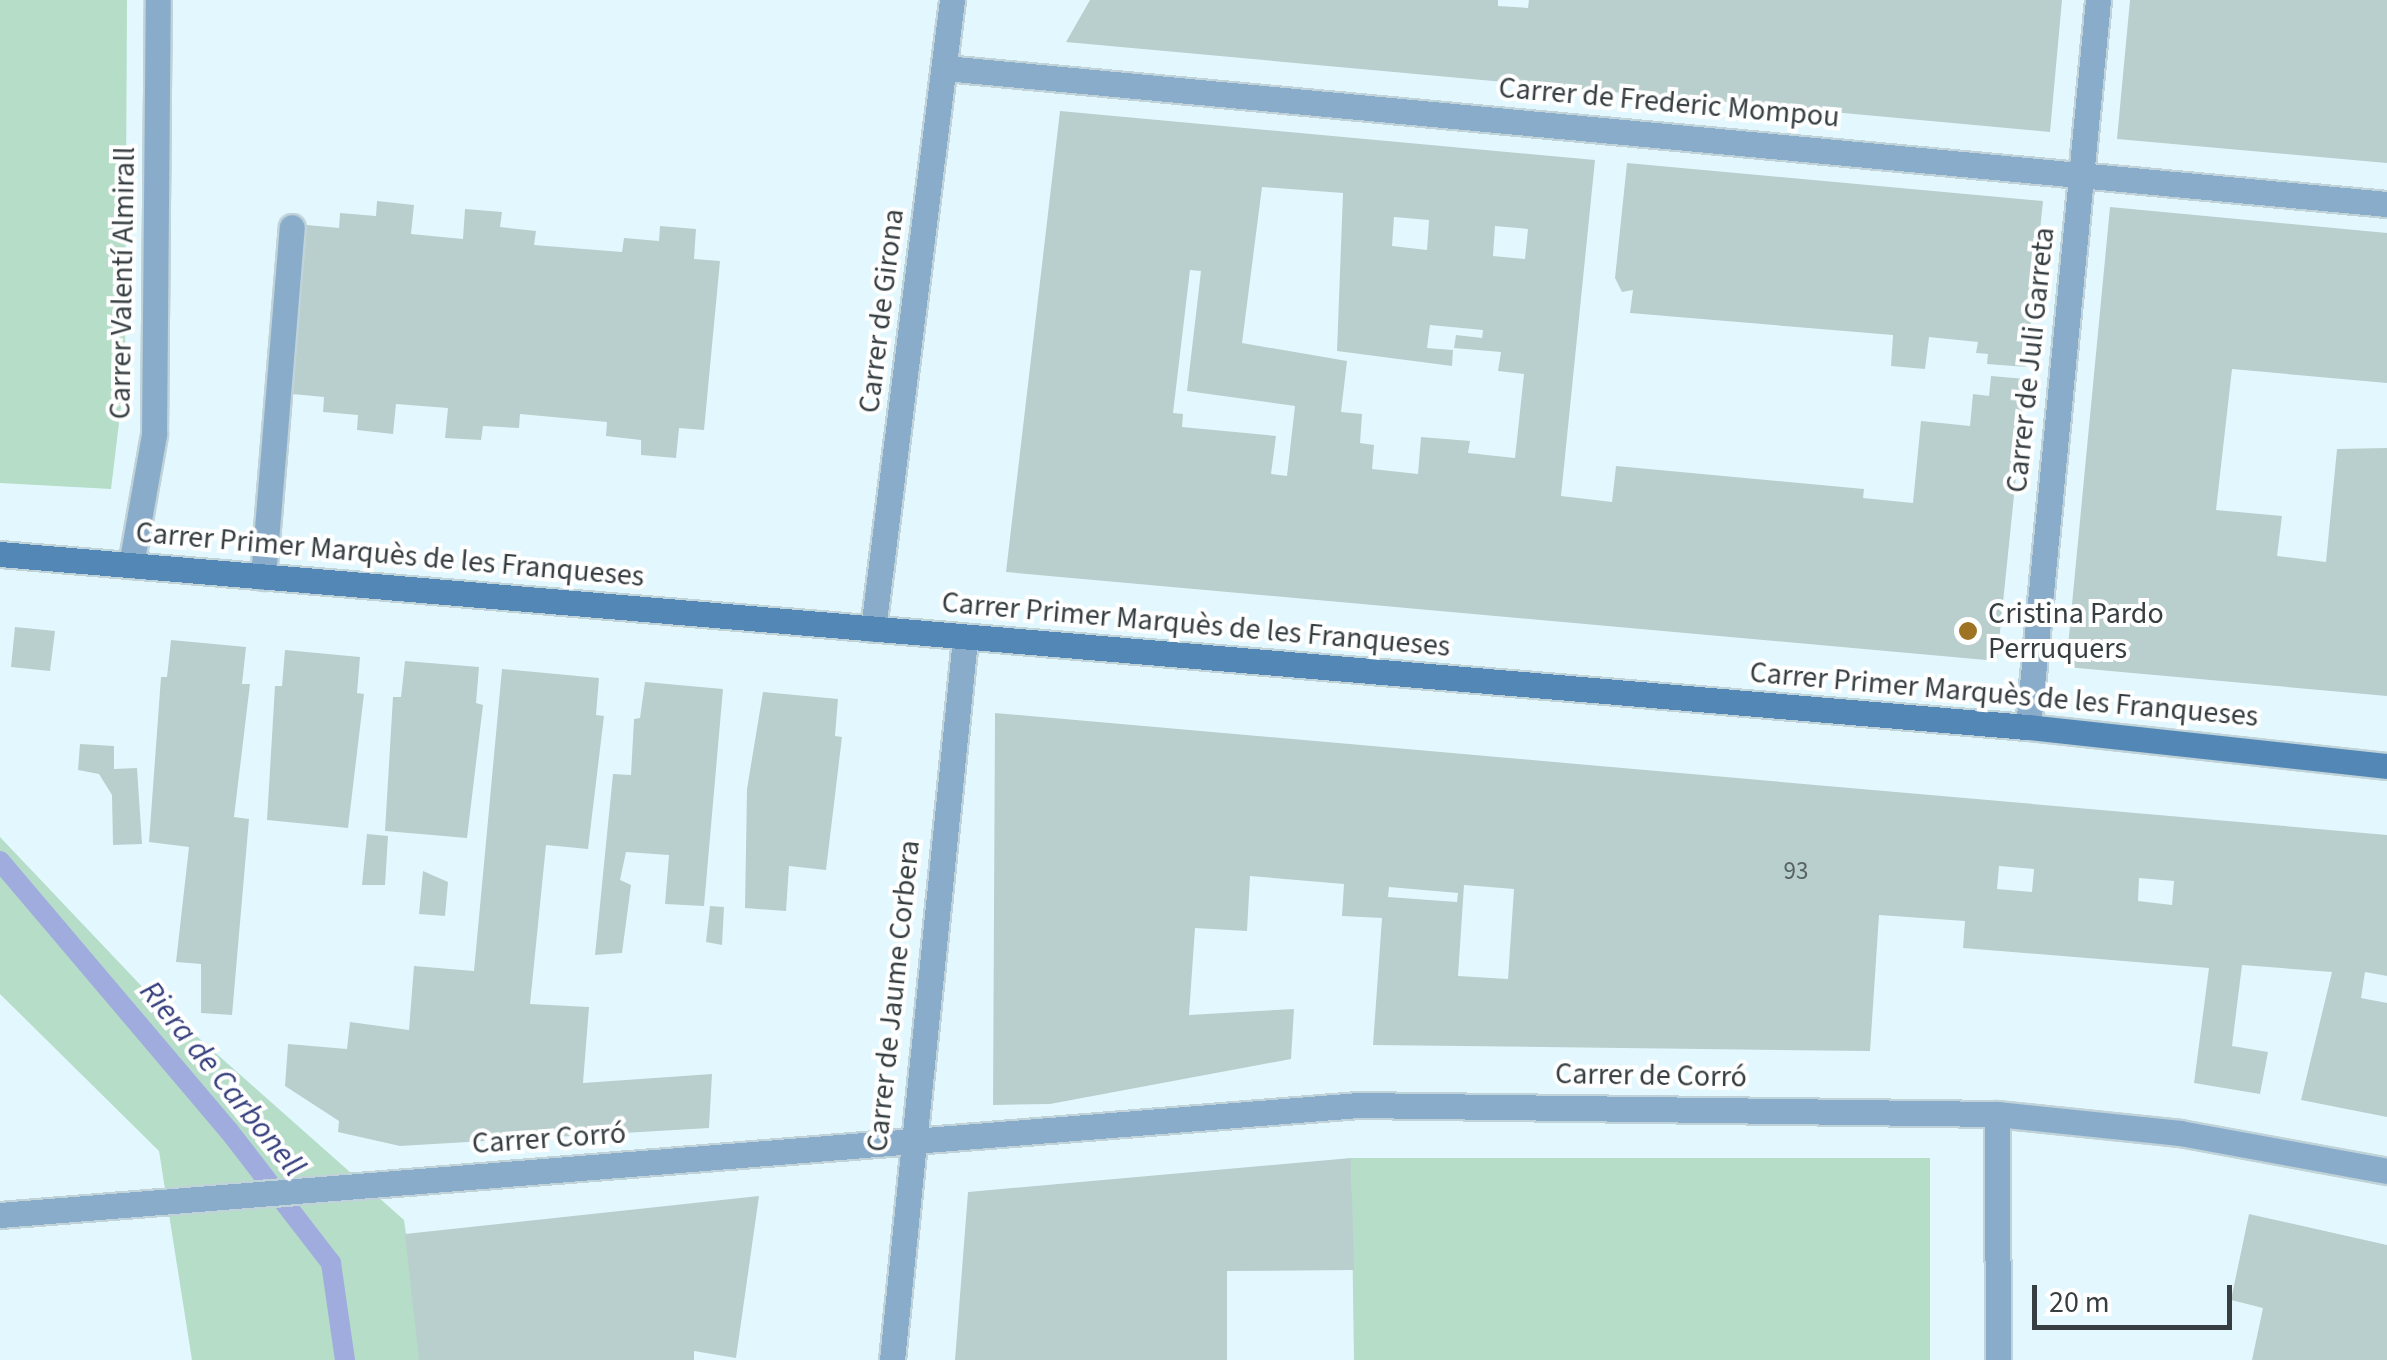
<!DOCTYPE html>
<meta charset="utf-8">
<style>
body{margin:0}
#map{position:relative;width:2387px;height:1360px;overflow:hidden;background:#e3f8fe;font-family:"Source Sans 3",sans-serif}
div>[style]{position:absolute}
.green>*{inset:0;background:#b5ddc8}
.stream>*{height:20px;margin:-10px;padding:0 10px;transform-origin:10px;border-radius:10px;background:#a0acde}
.building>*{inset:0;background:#b9cfcd}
.roads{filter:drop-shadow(2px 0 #c0d3d8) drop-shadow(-2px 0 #c0d3d8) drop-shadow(0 2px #c0d3d8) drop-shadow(0 -2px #c0d3d8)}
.lane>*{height:25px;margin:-12.5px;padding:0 12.5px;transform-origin:12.5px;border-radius:12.5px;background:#89accb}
.street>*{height:25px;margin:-12.5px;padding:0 12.5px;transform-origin:12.5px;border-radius:12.5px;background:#89accb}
.secondary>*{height:25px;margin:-12.5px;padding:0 12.5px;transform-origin:12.5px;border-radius:12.5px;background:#5388b6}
.dots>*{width:28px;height:28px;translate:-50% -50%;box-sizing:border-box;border:5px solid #fff;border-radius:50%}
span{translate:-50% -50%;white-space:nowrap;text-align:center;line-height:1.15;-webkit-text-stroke:8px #fff;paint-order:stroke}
.number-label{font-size:25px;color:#576264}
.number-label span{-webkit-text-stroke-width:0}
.street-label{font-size:30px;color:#363e41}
.poi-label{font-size:30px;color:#363e41}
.left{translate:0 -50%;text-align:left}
.water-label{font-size:32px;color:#363f7d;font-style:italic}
.scale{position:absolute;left:2032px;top:1285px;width:200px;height:45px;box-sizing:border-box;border:5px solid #363e41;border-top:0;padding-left:12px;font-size:30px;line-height:35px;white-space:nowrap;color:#363e41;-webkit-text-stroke:8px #fff;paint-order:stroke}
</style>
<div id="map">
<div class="green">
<div style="clip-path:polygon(0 0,127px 0,125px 373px,111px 489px,0 483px)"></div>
<div style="clip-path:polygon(0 837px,149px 994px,404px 1220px,424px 1360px,192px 1360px,159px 1151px,0 994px)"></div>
<div style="clip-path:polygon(1351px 1158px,1930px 1158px,1930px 1360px,1354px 1360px)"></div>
</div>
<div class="stream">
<div style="left:0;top:861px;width:354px;rotate:49.7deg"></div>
<div style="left:229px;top:1131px;width:167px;rotate:52.3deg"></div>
<div style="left:331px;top:1263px;width:98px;rotate:81.8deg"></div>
</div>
<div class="building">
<div style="clip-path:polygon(1090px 0,1498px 0,1498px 6px,1528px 8px,1529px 0,2062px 0,2050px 132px,1066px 42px)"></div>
<div style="clip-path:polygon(2130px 0,2387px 0,2387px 163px,2117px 139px)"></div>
<div style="clip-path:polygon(evenodd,1060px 111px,1595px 160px,1561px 496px,1612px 502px,1616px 466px,1864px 489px,1863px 498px,1913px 503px,1921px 421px,1970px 426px,1973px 394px,1989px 396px,1991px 376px,2026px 379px,1997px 661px,1006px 572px,1060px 111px,1262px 187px,1343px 193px,1337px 351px,1452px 366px,1453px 350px,1427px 348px,1430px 325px,1483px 330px,1482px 338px,1456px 335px,1454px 348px,1501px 352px,1498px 371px,1524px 374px,1515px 458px,1468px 453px,1470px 441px,1421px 437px,1418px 474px,1372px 469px,1374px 445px,1360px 443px,1362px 414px,1341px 412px,1347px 361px,1242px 343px,1262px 187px,1060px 111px,1394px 217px,1429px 220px,1427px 250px,1392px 246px,1394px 217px,1060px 111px,1495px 226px,1528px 229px,1525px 259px,1493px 256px,1495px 226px,1060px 111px,1190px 270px,1201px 271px,1187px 391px,1295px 406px,1287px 476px,1271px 474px,1276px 436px,1182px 427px,1183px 414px,1173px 413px,1190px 270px)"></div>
<div style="clip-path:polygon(1627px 163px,2043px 201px,2026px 367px,1987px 364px,1988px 354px,1976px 353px,1978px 342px,1929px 337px,1925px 369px,1891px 366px,1893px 335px,1630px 313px,1633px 290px,1622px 292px,1615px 278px)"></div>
<div style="clip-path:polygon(377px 201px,414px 205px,411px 234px,463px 239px,465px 209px,502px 212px,500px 227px,536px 231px,534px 245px,622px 252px,624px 238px,659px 241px,660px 226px,696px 229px,694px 259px,720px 261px,704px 430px,679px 428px,676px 458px,641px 455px,641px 440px,606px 436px,607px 422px,520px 414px,519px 428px,483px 426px,481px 440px,445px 438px,448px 408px,396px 404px,393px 434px,357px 430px,358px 415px,323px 412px,324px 397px,292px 394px,307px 225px,339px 228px,340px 213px,376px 216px)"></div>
<div style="clip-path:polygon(2110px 207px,2387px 233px,2387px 383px,2232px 369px,2216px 510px,2282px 516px,2277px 556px,2326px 562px,2337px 449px,2387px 448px,2387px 696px,2066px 667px)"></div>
<div style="clip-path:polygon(15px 627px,55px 631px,50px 671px,11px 667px)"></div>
<div style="clip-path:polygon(171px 640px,246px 647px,242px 684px,250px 684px,234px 817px,249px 819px,232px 1015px,201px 1013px,201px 964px,176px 962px,189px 847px,149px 842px,161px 677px,167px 677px)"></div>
<div style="clip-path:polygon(285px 650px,360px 657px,357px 693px,364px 694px,348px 828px,267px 820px,275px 686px,282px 686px)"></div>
<div style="clip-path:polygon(405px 661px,479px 667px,476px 703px,483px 705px,467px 838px,385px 831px,393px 697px,401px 697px)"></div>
<div style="clip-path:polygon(502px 669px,599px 678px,596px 715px,604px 716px,588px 849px,546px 845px,530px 1004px,589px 1007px,583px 1083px,712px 1074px,709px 1128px,400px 1146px,338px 1132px,339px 1121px,285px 1086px,288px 1044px,347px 1049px,350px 1022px,409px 1030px,414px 966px,474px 971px)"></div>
<div style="clip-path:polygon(645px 682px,723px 689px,704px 906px,665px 904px,669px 855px,626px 852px,620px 880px,631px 885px,622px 953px,595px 955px,613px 774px,631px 775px,634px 719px,640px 718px)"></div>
<div style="clip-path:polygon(763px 692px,838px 699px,835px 736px,842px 737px,826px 870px,789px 866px,786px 911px,745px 908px,747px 789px)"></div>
<div style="clip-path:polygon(evenodd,995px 713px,2387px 835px,2387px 976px,2365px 972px,2361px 998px,2387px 1003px,2387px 1117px,2301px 1100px,2332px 972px,2242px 965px,2232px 1046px,2268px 1052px,2260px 1094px,2194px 1083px,2209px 968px,1963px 948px,1965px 921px,1879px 915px,1870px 1051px,1373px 1045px,1382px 918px,1342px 916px,1344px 884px,1250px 876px,1247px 931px,1195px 928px,1189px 1015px,1294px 1009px,1291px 1059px,1050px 1104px,993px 1105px,995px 713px,1999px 866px,2034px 869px,2032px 892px,1997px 889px,1999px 866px,995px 713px,2139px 878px,2174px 881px,2172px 905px,2138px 901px,2139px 878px,995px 713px,1464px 885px,1514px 889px,1508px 979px,1458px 976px,1464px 885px,995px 713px,1389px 887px,1458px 893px,1457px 902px,1388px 897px,1389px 887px)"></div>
<div style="clip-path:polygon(80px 744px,114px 746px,114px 769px,137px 768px,142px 844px,113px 845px,112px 795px,99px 774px,78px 770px)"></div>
<div style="clip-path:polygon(367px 834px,388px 836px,385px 885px,362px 885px)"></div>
<div style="clip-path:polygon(423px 871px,448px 882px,445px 916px,419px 914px)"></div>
<div style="clip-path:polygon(710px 906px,724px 907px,722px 945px,706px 942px)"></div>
<div style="clip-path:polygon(1351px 1158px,1354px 1270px,1227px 1271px,1227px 1360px,955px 1360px,968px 1192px)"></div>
<div style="clip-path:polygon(759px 1196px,736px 1358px,694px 1351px,694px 1360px,419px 1360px,405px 1234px)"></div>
<div style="clip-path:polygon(2249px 1214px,2387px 1245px,2387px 1360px,2252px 1360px,2263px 1308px,2231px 1300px)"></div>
</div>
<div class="roads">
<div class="lane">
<div style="left:263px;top:577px;width:351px;rotate:-85.3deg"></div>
</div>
<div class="street">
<div style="left:945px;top:68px;width:1448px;rotate:5.39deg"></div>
<div style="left:131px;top:565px;width:133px;rotate:-80deg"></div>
<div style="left:154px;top:434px;width:434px;rotate:-89.5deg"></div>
<div style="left:873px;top:629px;width:634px;rotate:-82.84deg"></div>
<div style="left:2028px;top:727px;width:730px;rotate:-84.5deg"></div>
<div style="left:1997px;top:1114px;width:246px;rotate:89.8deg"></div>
<div style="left:0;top:1215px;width:1362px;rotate:-4.63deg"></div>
<div style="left:1358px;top:1105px;width:639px;rotate:0.81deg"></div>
<div style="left:1997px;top:1114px;width:184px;rotate:5.9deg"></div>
<div style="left:2180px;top:1133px;width:210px;rotate:10.4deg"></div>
<div style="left:892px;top:1360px;width:725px;rotate:-84.22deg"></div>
</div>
<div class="secondary">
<div style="left:0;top:554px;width:2035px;rotate:4.88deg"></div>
<div style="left:2028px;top:727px;width:361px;rotate:6.2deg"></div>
</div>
</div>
<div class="dots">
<div style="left:1968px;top:631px;background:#9e7323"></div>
</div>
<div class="number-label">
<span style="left:1796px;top:871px">93</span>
</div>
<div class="street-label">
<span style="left:1669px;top:103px;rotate:5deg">Carrer de Frederic Mompou</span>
<span style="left:123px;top:283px;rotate:-89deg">Carrer Valentí Almirall</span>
<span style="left:882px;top:311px;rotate:-83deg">Carrer de Girona</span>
<span style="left:2031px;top:360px;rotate:-84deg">Carrer de Juli Garreta</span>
<span style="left:390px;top:555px;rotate:5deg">Carrer Primer Marquès de les Franqueses</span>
<span style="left:1196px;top:625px;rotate:5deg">Carrer Primer Marquès de les Franqueses</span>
<span style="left:2004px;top:695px;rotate:5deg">Carrer Primer Marquès de les Franqueses</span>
<span style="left:894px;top:996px;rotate:-84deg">Carrer de Jaume Corbera</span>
<span style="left:1651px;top:1076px;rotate:1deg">Carrer de Corró</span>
<span style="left:549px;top:1139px;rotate:-4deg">Carrer Corró</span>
</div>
<div class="poi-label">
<span class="left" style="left:1988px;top:631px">Cristina Pardo<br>Perruquers</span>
</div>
<div class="water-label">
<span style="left:222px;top:1079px;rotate:51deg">Riera de Carbonell</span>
</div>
<div class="scale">20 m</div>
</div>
